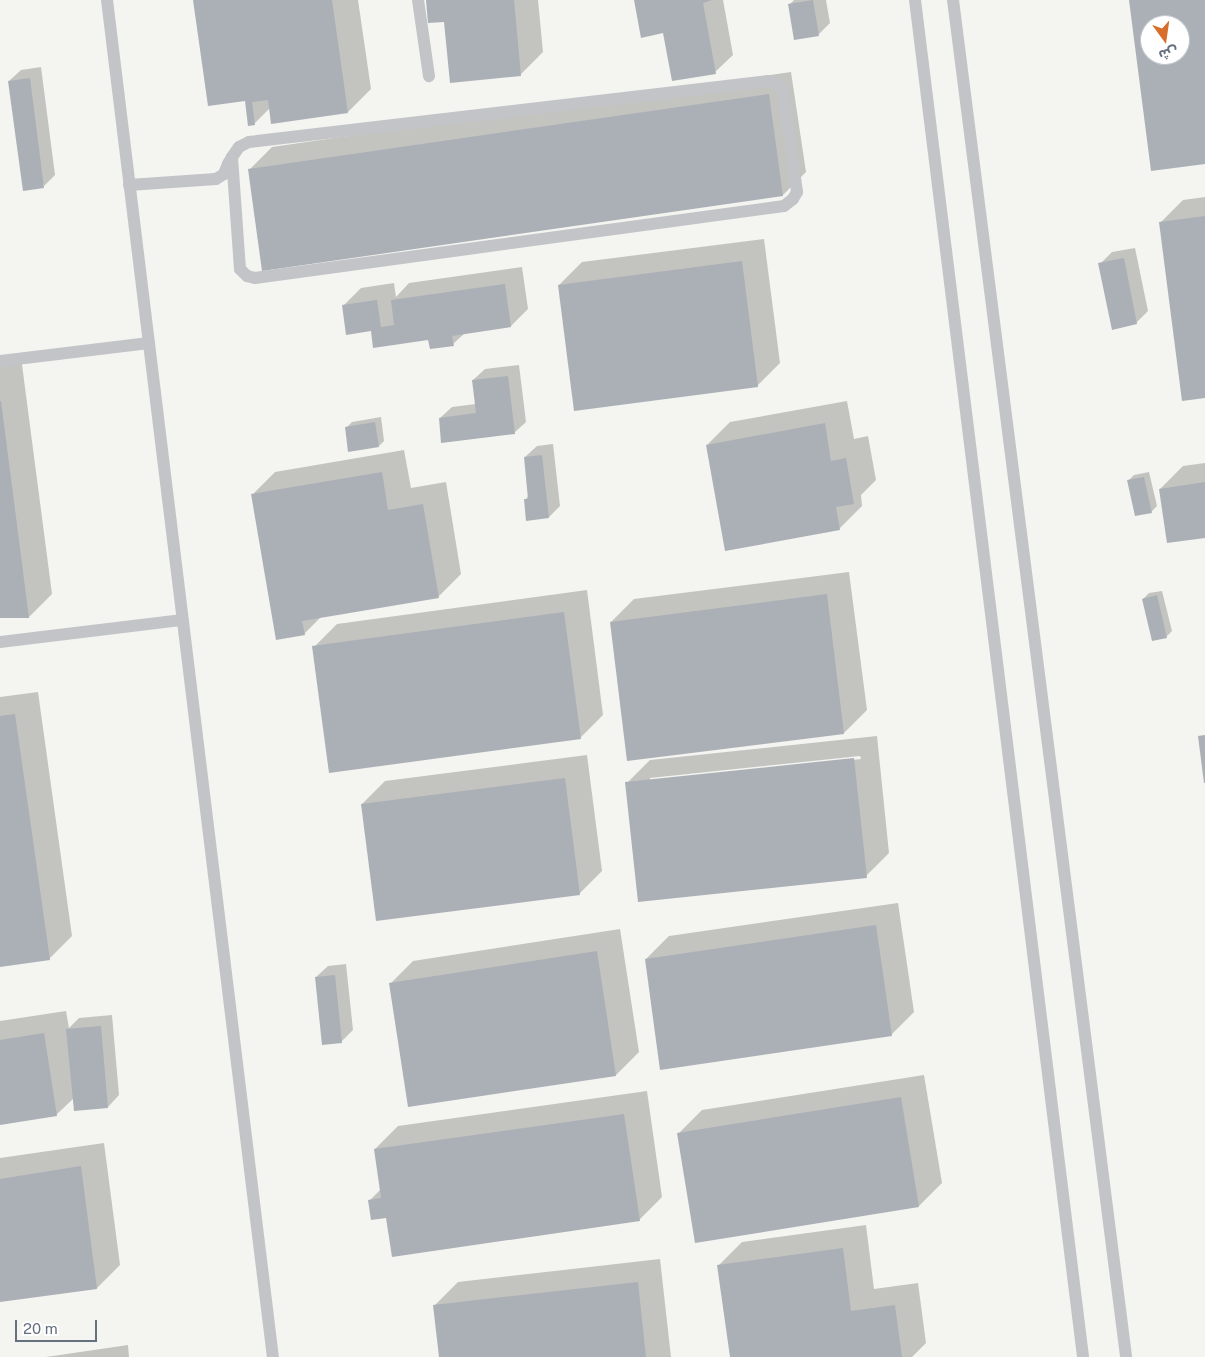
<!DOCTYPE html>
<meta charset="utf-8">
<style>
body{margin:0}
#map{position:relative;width:1205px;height:1357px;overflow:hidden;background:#f4f4f0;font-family:"Public Sans","Noto Sans Arabic",sans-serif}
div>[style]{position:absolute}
.shadow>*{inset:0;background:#0003}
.building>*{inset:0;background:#abb0b6}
.lane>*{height:12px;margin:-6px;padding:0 6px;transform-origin:6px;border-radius:6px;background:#c2c4c8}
span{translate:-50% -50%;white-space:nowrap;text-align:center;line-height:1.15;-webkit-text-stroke:5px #fff;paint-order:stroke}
.north{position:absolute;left:1140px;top:15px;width:50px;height:50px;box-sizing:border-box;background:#fff;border:1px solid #c1c6cc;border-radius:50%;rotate:166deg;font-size:14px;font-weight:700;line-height:20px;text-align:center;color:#657080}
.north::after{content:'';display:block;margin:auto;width:18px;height:22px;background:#d86e2c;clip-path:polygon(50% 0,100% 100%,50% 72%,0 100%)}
.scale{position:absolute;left:15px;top:1320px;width:82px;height:22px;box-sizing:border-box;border:2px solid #657080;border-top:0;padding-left:6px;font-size:15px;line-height:18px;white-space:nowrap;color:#657080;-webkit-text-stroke:4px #fff;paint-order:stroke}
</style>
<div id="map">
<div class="shadow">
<div style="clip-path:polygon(194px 0,358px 0,371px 89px,348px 112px,270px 108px,254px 124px,246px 99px)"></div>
<div style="clip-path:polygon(427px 0,538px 0,543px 52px,520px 75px,445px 20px)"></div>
<div style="clip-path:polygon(635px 0,723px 0,733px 55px,715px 72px,664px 32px)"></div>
<div style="clip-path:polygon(794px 0,826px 0,830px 23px,818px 35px,790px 4px)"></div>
<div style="clip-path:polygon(41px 67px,55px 175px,44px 186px,9px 81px,21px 70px)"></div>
<div style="clip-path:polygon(791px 72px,806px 172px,783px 195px,249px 170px,272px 147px)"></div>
<div style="clip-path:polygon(1205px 197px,1205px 397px,1160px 223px,1183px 200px)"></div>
<div style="clip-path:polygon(764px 239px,780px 363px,757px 386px,559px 285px,582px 262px)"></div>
<div style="clip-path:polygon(1135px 248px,1148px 311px,1136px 323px,1100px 264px,1112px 252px)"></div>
<div style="clip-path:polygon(522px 267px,528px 309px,511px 326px,465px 333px,453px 344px,372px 329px,343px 306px,361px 288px,394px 283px,396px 297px,409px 283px)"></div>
<div style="clip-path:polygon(21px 357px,52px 594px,29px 617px,0 616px,0 359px)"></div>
<div style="clip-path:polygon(519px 365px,526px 422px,514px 433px,440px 418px,452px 407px,476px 404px,473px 380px,485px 369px)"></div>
<div style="clip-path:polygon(847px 401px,854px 439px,868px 436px,876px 480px,861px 495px,862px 506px,839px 529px,707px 445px,730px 422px)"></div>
<div style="clip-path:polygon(381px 417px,384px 441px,379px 446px,346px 428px,352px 422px)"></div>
<div style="clip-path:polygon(553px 444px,560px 506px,549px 517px,525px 500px,529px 495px,525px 457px,537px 446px)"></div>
<div style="clip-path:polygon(404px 450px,411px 488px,446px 482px,461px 574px,438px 597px,322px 616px,304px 634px,252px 495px,275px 472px)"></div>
<div style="clip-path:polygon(1205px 463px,1205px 536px,1160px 489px,1183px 466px)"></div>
<div style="clip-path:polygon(1149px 472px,1157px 506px,1151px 512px,1128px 481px,1134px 475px)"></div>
<div style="clip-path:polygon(849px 572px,867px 710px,844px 733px,628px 760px,611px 622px,634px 599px)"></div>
<div style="clip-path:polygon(587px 590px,603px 715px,580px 738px,314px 647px,337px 624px)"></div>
<div style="clip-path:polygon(1162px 591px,1172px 631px,1166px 637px,1143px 599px,1149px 593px)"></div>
<div style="clip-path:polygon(38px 692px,72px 936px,49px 959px,0 966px,0 697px)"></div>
<div style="clip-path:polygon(evenodd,877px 736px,889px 853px,866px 876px,627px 783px,650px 760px,877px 736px,860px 756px,861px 759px,650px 781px,650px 778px,860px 756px)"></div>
<div style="clip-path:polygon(587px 755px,602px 871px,579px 894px,362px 804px,385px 781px)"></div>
<div style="clip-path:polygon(898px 903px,914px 1012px,891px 1035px,646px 959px,669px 936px)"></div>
<div style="clip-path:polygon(620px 929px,639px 1052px,616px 1075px,390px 984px,413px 961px)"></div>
<div style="clip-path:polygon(346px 964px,353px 1030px,341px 1042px,316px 977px,328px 966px)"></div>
<div style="clip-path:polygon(66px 1011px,69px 1028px,79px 1018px,112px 1015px,119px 1095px,108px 1107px,74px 1098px,56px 1115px,0 1124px,0 1021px)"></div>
<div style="clip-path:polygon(924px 1075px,942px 1183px,919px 1206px,696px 1242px,679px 1133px,702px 1110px)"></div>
<div style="clip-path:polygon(647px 1091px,662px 1197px,639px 1220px,387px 1216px,370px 1200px,381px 1189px,375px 1149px,398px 1126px)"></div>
<div style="clip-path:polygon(104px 1143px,120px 1265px,97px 1288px,0 1301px,0 1158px)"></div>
<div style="clip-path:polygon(866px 1225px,874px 1289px,918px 1283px,926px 1343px,912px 1357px,731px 1357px,719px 1265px,742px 1242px)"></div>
<div style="clip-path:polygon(660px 1259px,671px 1357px,441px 1357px,435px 1305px,458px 1282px)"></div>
<div style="clip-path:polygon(128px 1345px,129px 1357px,46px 1357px)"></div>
</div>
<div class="building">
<div style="clip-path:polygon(193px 0,332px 0,348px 113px,271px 124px,268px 100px,252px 102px,255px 125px,248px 126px,245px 101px,208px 106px)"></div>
<div style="clip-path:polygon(426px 0,514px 0,521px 76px,450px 83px,444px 22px,428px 23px)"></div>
<div style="clip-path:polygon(634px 0,712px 0,703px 3px,716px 74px,672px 81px,663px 33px,641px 38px)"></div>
<div style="clip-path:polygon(813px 0,819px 36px,794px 40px,788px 4px)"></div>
<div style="clip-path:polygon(evenodd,1129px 0,1205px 0,1205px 164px,1151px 171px,1129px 0,1150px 25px,1180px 25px,1180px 55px,1150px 55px,1150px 25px)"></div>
<div style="clip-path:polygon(30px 78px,44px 188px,23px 191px,8px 81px)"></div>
<div style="clip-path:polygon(769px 94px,783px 196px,262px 271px,248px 169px)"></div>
<div style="clip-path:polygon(1205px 216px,1205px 398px,1182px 401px,1159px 222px)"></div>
<div style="clip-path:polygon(1124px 258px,1137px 324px,1112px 330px,1098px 263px)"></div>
<div style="clip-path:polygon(742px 261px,758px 387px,574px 411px,558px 285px)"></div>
<div style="clip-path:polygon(505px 284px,511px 327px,452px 336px,454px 346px,430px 349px,428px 340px,373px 348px,371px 331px,346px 335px,342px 305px,377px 300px,381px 327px,394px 325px,391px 300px)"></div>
<div style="clip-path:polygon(508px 376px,515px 434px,441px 443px,439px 418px,476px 413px,472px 380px)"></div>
<div style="clip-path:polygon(0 401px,1px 401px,29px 618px,0 618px)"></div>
<div style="clip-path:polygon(375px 422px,379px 447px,348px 452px,345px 427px)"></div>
<div style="clip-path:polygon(825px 423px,831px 461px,846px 458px,854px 504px,836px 507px,840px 530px,725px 551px,706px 445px)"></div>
<div style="clip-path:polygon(542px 455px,549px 518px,526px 521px,524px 499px,528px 499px,524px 457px)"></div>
<div style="clip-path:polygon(382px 472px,388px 510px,423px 504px,439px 598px,302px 621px,305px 635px,276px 640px,251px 494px)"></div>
<div style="clip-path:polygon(1144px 477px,1152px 513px,1135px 516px,1127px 480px)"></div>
<div style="clip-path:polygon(1205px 482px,1205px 538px,1167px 543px,1159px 489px)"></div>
<div style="clip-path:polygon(827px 594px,844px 734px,627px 761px,610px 622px)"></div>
<div style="clip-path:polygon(1157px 595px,1167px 638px,1152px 641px,1142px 599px)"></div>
<div style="clip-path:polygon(564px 612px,581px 739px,329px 773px,312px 646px)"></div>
<div style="clip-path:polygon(15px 714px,50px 960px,0 967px,0 716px)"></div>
<div style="clip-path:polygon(1205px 735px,1205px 783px,1204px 783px,1198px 736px)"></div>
<div style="clip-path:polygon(854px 758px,867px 878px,638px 902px,625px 782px)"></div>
<div style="clip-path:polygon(565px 778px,580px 895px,376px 921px,361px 804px)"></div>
<div style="clip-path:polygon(876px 925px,892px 1036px,660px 1070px,645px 959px)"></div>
<div style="clip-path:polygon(597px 951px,616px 1076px,408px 1107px,389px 983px)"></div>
<div style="clip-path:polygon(335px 975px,342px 1043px,322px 1045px,315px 977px)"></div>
<div style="clip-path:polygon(101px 1026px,108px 1108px,74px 1111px,66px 1029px)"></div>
<div style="clip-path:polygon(44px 1033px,57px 1116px,0 1125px,0 1040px)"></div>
<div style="clip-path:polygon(901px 1097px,919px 1207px,695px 1243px,677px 1133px)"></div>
<div style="clip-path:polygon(624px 1114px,640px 1221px,392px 1257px,386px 1218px,371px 1220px,368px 1200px,381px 1198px,374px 1149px)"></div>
<div style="clip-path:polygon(81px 1166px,97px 1289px,0 1302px,0 1179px)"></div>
<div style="clip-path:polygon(843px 1248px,851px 1311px,895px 1305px,902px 1357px,730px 1357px,717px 1265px)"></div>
<div style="clip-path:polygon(638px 1282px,646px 1357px,439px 1357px,433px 1305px)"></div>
</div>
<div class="lane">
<div style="left:107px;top:0;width:1367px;rotate:83.03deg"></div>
<div style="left:418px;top:0;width:77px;rotate:81.8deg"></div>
<div style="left:915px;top:0;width:1367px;rotate:82.94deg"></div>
<div style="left:953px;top:0;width:1368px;rotate:82.73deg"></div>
<div style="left:129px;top:185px;width:87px;rotate:-3.9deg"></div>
<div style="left:216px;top:179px;width:9px;rotate:-32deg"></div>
<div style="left:224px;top:174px;width:11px;rotate:-68deg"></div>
<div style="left:228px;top:164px;width:8px;rotate:-60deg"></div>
<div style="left:232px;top:157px;width:12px;rotate:-55deg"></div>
<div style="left:239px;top:147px;width:11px;rotate:-27deg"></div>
<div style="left:249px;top:142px;width:523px;rotate:-6.7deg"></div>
<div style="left:768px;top:81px;width:8px;rotate:14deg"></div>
<div style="left:776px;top:83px;width:11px;rotate:49deg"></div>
<div style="left:783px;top:91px;width:102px;rotate:82.1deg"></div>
<div style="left:797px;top:192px;width:8px;rotate:120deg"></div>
<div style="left:793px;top:199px;width:11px;rotate:142deg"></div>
<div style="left:784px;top:206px;width:534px;rotate:172.25deg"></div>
<div style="left:255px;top:278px;width:8px;rotate:-166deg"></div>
<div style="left:247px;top:276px;width:10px;rotate:-135deg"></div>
<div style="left:240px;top:269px;width:112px;rotate:-94.1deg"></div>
<div style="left:0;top:361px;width:150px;rotate:-6.9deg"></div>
<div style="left:0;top:642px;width:184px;rotate:-6.9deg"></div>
</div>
<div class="north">ش</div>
<div class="scale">20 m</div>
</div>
